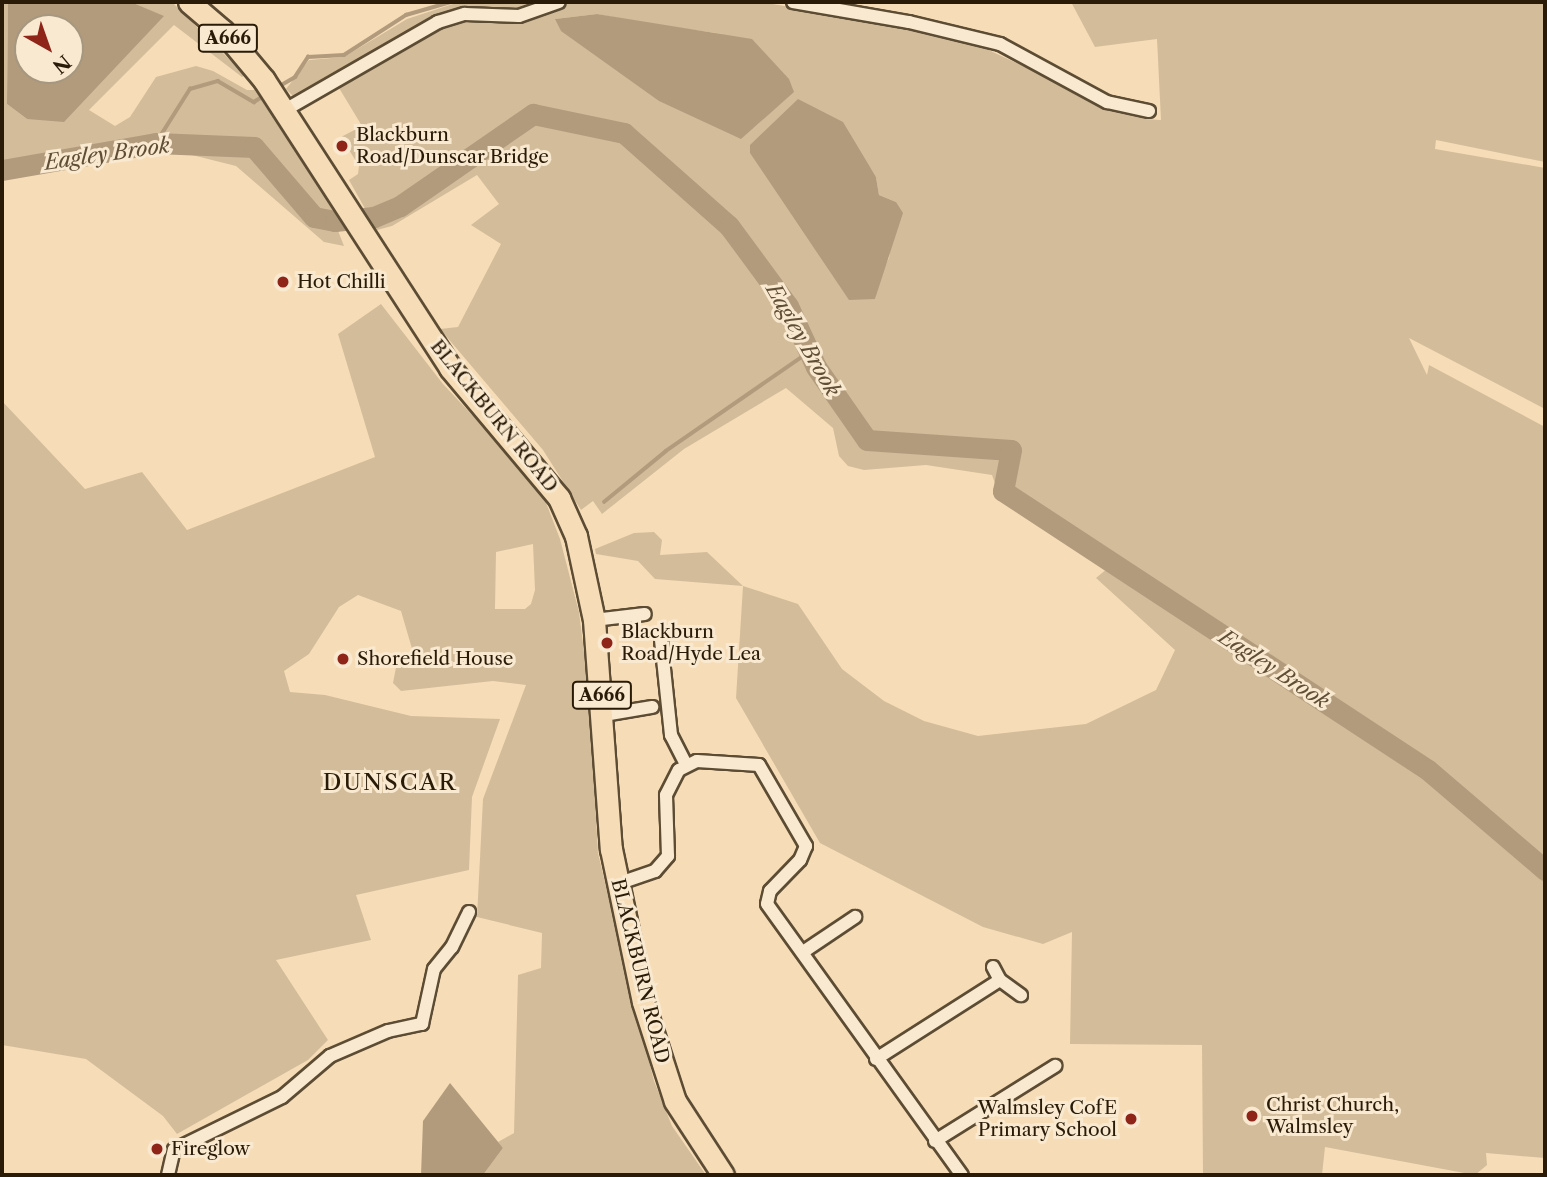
<!DOCTYPE html>
<style>
body{margin:0}
#map{position:relative;width:1547px;height:1177px;overflow:hidden;background:#f6ddb7;font-family:"Libre Caslon Text",serif}
div>[style]{position:absolute}
.green>*{inset:0;background:#d3bc99}
.water>*{inset:0;background:#b19b7c}
.stream>*{height:3.5px;margin:-1.75px;padding:0 1.75px;transform-origin:1.75px;border-radius:1.75px;background:#b19b7c}
.river>*{height:21px;margin:-10.5px;padding:0 10.5px;transform-origin:10.5px;border-radius:10.5px;background:#b19b7c}
.roads{filter:drop-shadow(2px 0 #5d4c34) drop-shadow(-2px 0 #5d4c34) drop-shadow(0 2px #5d4c34) drop-shadow(0 -2px #5d4c34)}
.street>*{height:12px;margin:-6px;padding:0 6px;transform-origin:6px;border-radius:6px;background:#f9e9d0}
.highway>*{height:21px;margin:-10.5px;padding:0 10.5px;transform-origin:10.5px;border-radius:10.5px;background:#f6ddb7}
.dots>*{width:19px;height:19px;translate:-50% -50%;box-sizing:border-box;border:4px solid #f9e9d0;border-radius:50%}
span{translate:-50% -50%;white-space:nowrap;text-align:center;line-height:1.15;-webkit-text-stroke:6px #f9e9d0;paint-order:stroke}
.shield-label span{padding:2px 5px;background:#f9e9d0;border:2px solid;border-radius:5px;-webkit-text-stroke-width:0}
.shield-label{font-size:18px;color:#2a1b08;font-weight:700}
.poi-label{font-size:19px;color:#2a1b08}
.left{translate:0 -50%;text-align:left}
.right{translate:-100% -50%;text-align:right}
.street-label{font-size:19px;color:#2a1b08}
.water-label{font-size:21px;color:#604e36;font-style:italic}
.quarter-label{font-size:23px;color:#2a1b08;letter-spacing:2px}
.frame{position:absolute;inset:0;border:4px solid #2a1b08;pointer-events:none}
.north{position:absolute;left:14px;top:14px;width:70px;height:70px;box-sizing:border-box;background:#f9e9d0;border:2px solid #a69780;border-radius:50%;rotate:140deg;font-size:19px;font-weight:700;line-height:28px;text-align:center;color:#2a1b08}
.north::after{content:'';display:block;margin:auto;width:24px;height:32px;background:#8f2418;clip-path:polygon(50% 0,100% 100%,50% 72%,0 100%)}
</style>
<div id="map">
<div class="green">
<div style="clip-path:polygon(2px 2px,8px 2px,7px 104px,27px 119px,163px 16px,131px 2px,172px 2px,245px 75px,242px 77px,174px 25px,89px 110px,115px 126px,130px 117px,156px 77px,196px 66px,213px 71px,247px 90px,258px 90px,338px 212px,315px 212px,258px 139px,173px 135px,2px 165px)"></div>
<div style="clip-path:polygon(459px 2px,548px 2px,520px 11px,472px 10px,293px 96px,286px 89px,309px 60px,344px 57px,407px 19px)"></div>
<div style="clip-path:polygon(evenodd,564px 2px,761px 2px,868px 20px,980px 46px,1083px 94px,1145px 119px,1161px 120px,1157px 39px,1095px 47px,1071px 2px,1545px 2px,1545px 162px,1436px 140px,1435px 149px,1545px 168px,1545px 409px,1409px 338px,1427px 375px,1429px 365px,1545px 427px,1545px 1158px,1486px 1153px,1487px 1165px,1475px 1175px,1325px 1147px,1322px 1175px,1203px 1175px,1202px 1045px,1070px 1044px,1072px 932px,1043px 944px,983px 927px,820px 843px,736px 698px,743px 586px,655px 579px,638px 561px,596px 554px,595px 549px,634px 533px,654px 532px,662px 540px,660px 555px,707px 552px,743px 586px,798px 604px,842px 669px,884px 701px,924px 721px,978px 736px,1086px 724px,1156px 690px,1175px 650px,1096px 578px,1108px 568px,999px 494px,992px 475px,926px 465px,864px 470px,848px 466px,839px 456px,833px 428px,786px 388px,684px 449px,602px 514px,593px 501px,581px 510px,543px 450px,440px 329px,458px 327px,501px 244px,471px 225px,499px 204px,477px 175px,392px 226px,377px 230px,349px 180px,358px 174px,359px 166px,341px 137px,362px 126px,336px 83px,439px 26px,463px 19px,521px 21px,564px 2px,597px 14px,644px 23px,723px 34px,555px 19px,597px 14px,564px 2px,864px 159px,876px 177px,879px 195px,896px 202px,889px 258px,879px 277px,875px 299px,864px 159px)"></div>
<div style="clip-path:polygon(193px 146px,251px 151px,309px 221px,337px 228px,344px 246px,324px 242px,236px 166px,160px 147px)"></div>
<div style="clip-path:polygon(evenodd,381px 304px,443px 384px,518px 464px,545px 500px,560px 539px,579px 612px,589px 691px,598px 853px,623px 959px,654px 1081px,672px 1126px,706px 1175px,483px 1175px,503px 1148px,498px 1142px,514px 1133px,518px 975px,541px 968px,542px 933px,477px 917px,483px 799px,526px 685px,493px 681px,401px 691px,393px 683px,397px 662px,413px 652px,401px 611px,358px 595px,339px 607px,309px 654px,284px 671px,290px 692px,325px 695px,411px 716px,500px 719px,472px 797px,469px 870px,356px 895px,371px 940px,276px 960px,328px 1040px,308px 1060px,177px 1134px,163px 1116px,86px 1059px,2px 1045px,2px 401px,85px 489px,142px 472px,187px 530px,375px 457px,338px 334px,381px 304px,533px 544px,535px 590px,531px 604px,525px 609px,495px 609px,496px 552px,533px 544px)"></div>
</div>
<div class="water">
<div style="clip-path:polygon(evenodd,8px 2px,131px 2px,164px 16px,64px 122px,27px 119px,7px 104px,8px 2px,28px 28px,70px 28px,70px 70px,28px 70px,28px 28px)"></div>
<div style="clip-path:polygon(597px 14px,752px 39px,789px 79px,794px 92px,741px 139px,659px 101px,561px 31px,555px 19px)"></div>
<div style="clip-path:polygon(798px 99px,843px 122px,876px 177px,879px 195px,896px 202px,903px 213px,875px 299px,849px 300px,750px 153px,750px 145px)"></div>
<div style="clip-path:polygon(450px 1083px,503px 1148px,483px 1175px,421px 1175px,423px 1121px)"></div>
</div>
<div class="stream">
<div style="left:278px;top:87px;width:20px;rotate:-30deg"></div>
<div style="left:295px;top:77px;width:24px;rotate:-57deg"></div>
<div style="left:308px;top:57px;width:36px;rotate:-3deg"></div>
<div style="left:344px;top:55px;width:74px;rotate:-32.8deg"></div>
<div style="left:406px;top:15px;width:47px;rotate:-16.1deg"></div>
<div style="left:156px;top:143px;width:64px;rotate:-57.8deg"></div>
<div style="left:190px;top:89px;width:29px;rotate:-16deg"></div>
<div style="left:218px;top:81px;width:42px;rotate:30.3deg"></div>
<div style="left:254px;top:102px;width:13px;rotate:-32deg"></div>
<div style="left:604px;top:502px;width:80px;rotate:-39.4deg"></div>
<div style="left:666px;top:451px;width:174px;rotate:-34.7deg"></div>
</div>
<div class="river">
<div style="left:2px;top:170px;width:156px;rotate:-9.9deg"></div>
<div style="left:156px;top:143px;width:98px;rotate:2.3deg"></div>
<div style="left:254px;top:147px;width:92px;rotate:49.4deg"></div>
<div style="left:314px;top:217px;width:21px;rotate:11deg"></div>
<div style="left:335px;top:221px;width:39px;rotate:-6deg"></div>
<div style="left:374px;top:217px;width:28px;rotate:-23deg"></div>
<div style="left:400px;top:206px;width:162px;rotate:-34.7deg"></div>
<div style="left:533px;top:114px;width:93px;rotate:11.8deg"></div>
<div style="left:624px;top:133px;width:140px;rotate:41.5deg"></div>
<div style="left:729px;top:226px;width:99px;rotate:53.6deg"></div>
<div style="left:788px;top:306px;width:67px;rotate:65.3deg"></div>
<div style="left:816px;top:367px;width:89px;rotate:55.1deg"></div>
<div style="left:867px;top:440px;width:144px;rotate:4deg"></div>
<div style="left:1011px;top:450px;width:42px;rotate:101deg"></div>
<div style="left:1003px;top:491px;width:508px;rotate:33.28deg"></div>
<div style="left:1428px;top:770px;width:154px;rotate:40.5deg"></div>
</div>
<div class="roads">
<div class="street">
<div style="left:793px;top:2px;width:118px;rotate:9.8deg"></div>
<div style="left:909px;top:22px;width:94px;rotate:13.6deg"></div>
<div style="left:1000px;top:44px;width:122px;rotate:28.5deg"></div>
<div style="left:1107px;top:102px;width:43px;rotate:12.1deg"></div>
<div style="left:285px;top:110px;width:177px;rotate:-29.9deg"></div>
<div style="left:438px;top:22px;width:28px;rotate:-17deg"></div>
<div style="left:465px;top:14px;width:54px;rotate:2.1deg"></div>
<div style="left:519px;top:16px;width:42px;rotate:-19.3deg"></div>
<div style="left:594px;top:620px;width:51px;rotate:-6.7deg"></div>
<div style="left:661px;top:640px;width:96px;rotate:84deg"></div>
<div style="left:671px;top:735px;width:34px;rotate:63deg"></div>
<div style="left:604px;top:715px;width:49px;rotate:-9.5deg"></div>
<div style="left:617px;top:884px;width:40px;rotate:-18.9deg"></div>
<div style="left:655px;top:871px;width:20px;rotate:-49deg"></div>
<div style="left:668px;top:856px;width:61px;rotate:-91.9deg"></div>
<div style="left:666px;top:795px;width:28px;rotate:-63deg"></div>
<div style="left:679px;top:770px;width:20px;rotate:-27deg"></div>
<div style="left:697px;top:761px;width:62px;rotate:3.7deg"></div>
<div style="left:759px;top:765px;width:94px;rotate:59.9deg"></div>
<div style="left:806px;top:846px;width:15px;rotate:113deg"></div>
<div style="left:800px;top:860px;width:43px;rotate:134.1deg"></div>
<div style="left:770px;top:891px;width:13px;rotate:103deg"></div>
<div style="left:767px;top:904px;width:334px;rotate:54.3deg"></div>
<div style="left:803px;top:952px;width:63px;rotate:-33.9deg"></div>
<div style="left:993px;top:967px;width:15px;rotate:62deg"></div>
<div style="left:876px;top:1059px;width:147px;rotate:-32.5deg"></div>
<div style="left:1000px;top:980px;width:26px;rotate:36deg"></div>
<div style="left:935px;top:1141px;width:142px;rotate:-32deg"></div>
<div style="left:168px;top:1175px;width:26px;rotate:-77deg"></div>
<div style="left:174px;top:1150px;width:120px;rotate:-26.1deg"></div>
<div style="left:282px;top:1097px;width:63px;rotate:-40.5deg"></div>
<div style="left:330px;top:1056px;width:63px;rotate:-23.3deg"></div>
<div style="left:388px;top:1031px;width:35px;rotate:-12deg"></div>
<div style="left:422px;top:1024px;width:56px;rotate:-77.7deg"></div>
<div style="left:434px;top:969px;width:28px;rotate:-51deg"></div>
<div style="left:452px;top:947px;width:39px;rotate:-64deg"></div>
</div>
<div class="highway">
<div style="left:189px;top:2px;width:45px;rotate:40.5deg"></div>
<div style="left:223px;top:31px;width:64px;rotate:50.1deg"></div>
<div style="left:264px;top:80px;width:343px;rotate:57.1deg"></div>
<div style="left:450px;top:368px;width:170px;rotate:50deg"></div>
<div style="left:559px;top:498px;width:42px;rotate:65.9deg"></div>
<div style="left:576px;top:536px;width:86px;rotate:77.9deg"></div>
<div style="left:594px;top:620px;width:230px;rotate:85.8deg"></div>
<div style="left:611px;top:849px;width:156px;rotate:78.2deg"></div>
<div style="left:643px;top:1002px;width:104px;rotate:72.1deg"></div>
<div style="left:675px;top:1101px;width:88px;rotate:57deg"></div>
</div>
</div>
<div class="dots">
<div style="left:342px;top:146px;background:#8f2418"></div>
<div style="left:283px;top:282px;background:#8f2418"></div>
<div style="left:607px;top:643px;background:#8f2418"></div>
<div style="left:343px;top:659px;background:#8f2418"></div>
<div style="left:1252px;top:1116px;background:#8f2418"></div>
<div style="left:1131px;top:1119px;background:#8f2418"></div>
<div style="left:157px;top:1149px;background:#8f2418"></div>
</div>
<div class="shield-label">
<span style="left:228px;top:38px">A666</span>
<span style="left:602px;top:695px">A666</span>
</div>
<div class="poi-label">
<span class="left" style="left:356px;top:146px">Blackburn<br>Road/Dunscar Bridge</span>
<span class="left" style="left:297px;top:282px">Hot Chilli</span>
<span class="left" style="left:621px;top:643px">Blackburn<br>Road/Hyde Lea</span>
<span class="left" style="left:357px;top:659px">Shorefield House</span>
<span class="left" style="left:1266px;top:1116px">Christ Church,<br>Walmsley</span>
<span class="right" style="left:1117px;top:1119px">Walmsley CofE<br>Primary School</span>
<span class="left" style="left:171px;top:1149px">Fireglow</span>
</div>
<div class="street-label">
<span style="left:494px;top:416px;rotate:51deg">BLACKBURN ROAD</span>
<span style="left:640px;top:971px;rotate:76deg">BLACKBURN ROAD</span>
</div>
<div class="water-label">
<span style="left:107px;top:154px;rotate:-8deg">Eagley Brook</span>
<span style="left:803px;top:340px;rotate:60deg">Eagley Brook</span>
<span style="left:1274px;top:669px;rotate:33deg">Eagley Brook</span>
</div>
<div class="quarter-label">
<span style="left:390px;top:782px">DUNSCAR</span>
</div>
<div class="frame"></div>
<div class="north">N</div>
</div>
